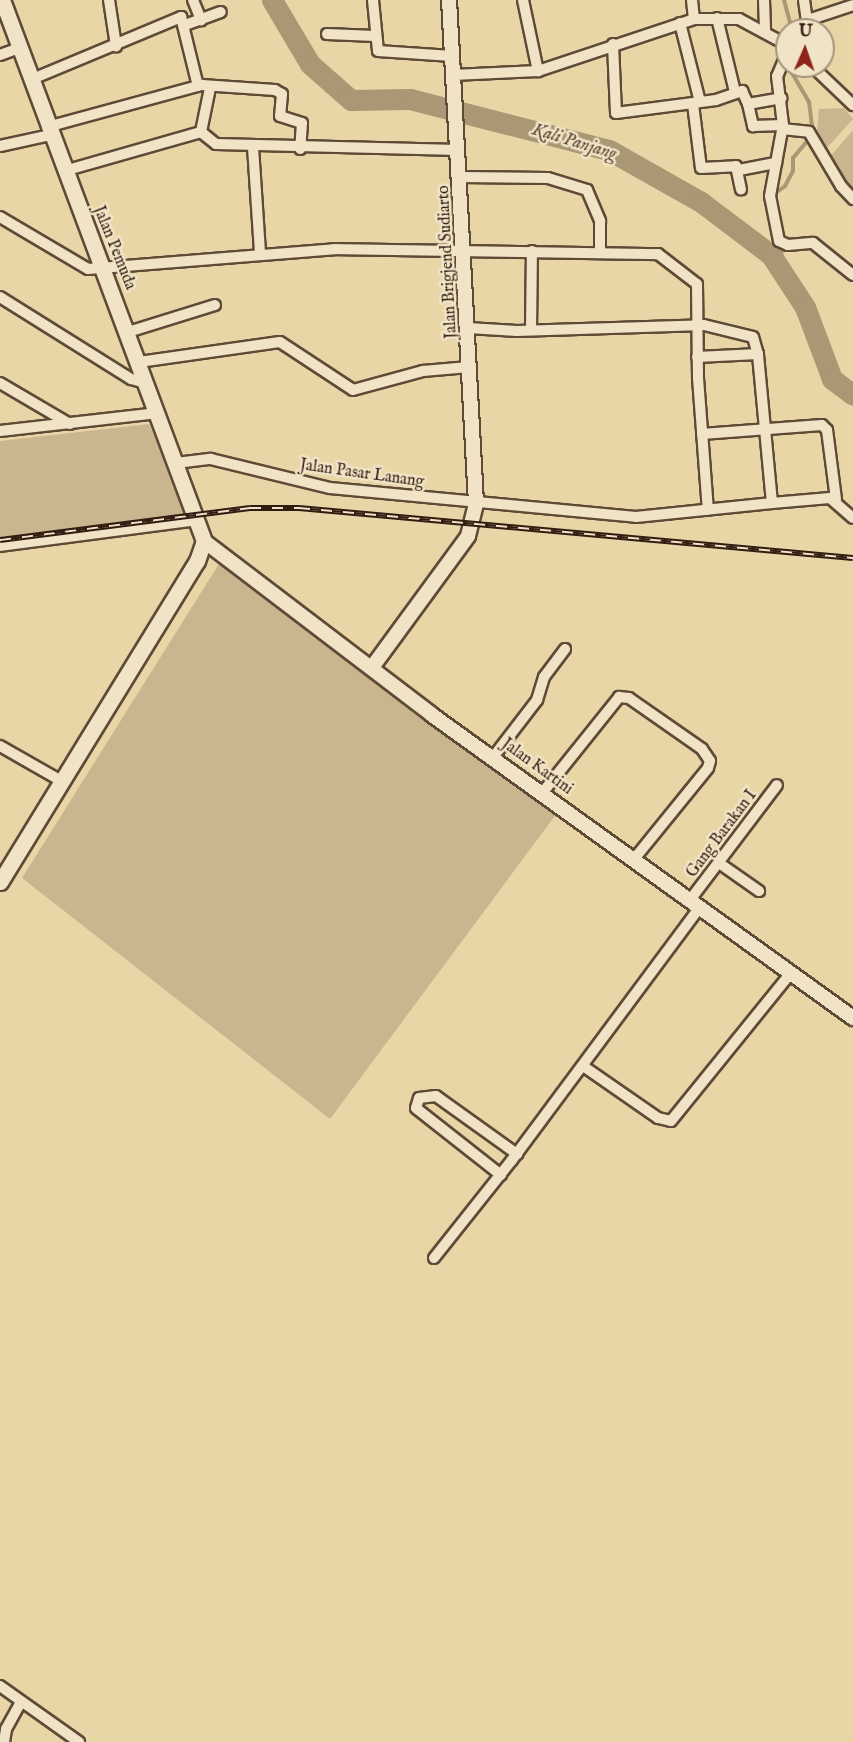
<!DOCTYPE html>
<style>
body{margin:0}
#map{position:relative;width:853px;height:1742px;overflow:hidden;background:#e9d6a7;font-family:"IM FELL English",serif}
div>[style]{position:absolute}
.green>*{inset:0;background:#cab68e}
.stream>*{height:4px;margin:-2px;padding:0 2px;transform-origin:2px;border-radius:2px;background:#aa9774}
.river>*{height:21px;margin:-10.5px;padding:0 10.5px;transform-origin:10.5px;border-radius:10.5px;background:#aa9774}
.roads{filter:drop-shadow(2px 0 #5f4a37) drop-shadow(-2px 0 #5f4a37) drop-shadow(0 2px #5f4a37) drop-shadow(0 -2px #5f4a37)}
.minor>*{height:10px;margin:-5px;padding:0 5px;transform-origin:5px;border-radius:5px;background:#f1e4c6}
.tertiary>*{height:14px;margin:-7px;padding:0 7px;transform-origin:7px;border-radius:7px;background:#f1e4c6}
.secondary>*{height:15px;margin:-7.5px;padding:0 7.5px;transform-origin:7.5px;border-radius:7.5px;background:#f1e4c6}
.rail>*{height:6px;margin-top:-3px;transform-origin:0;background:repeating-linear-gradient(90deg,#f1e4c6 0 11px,#311c12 0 22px);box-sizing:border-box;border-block:2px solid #311c12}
span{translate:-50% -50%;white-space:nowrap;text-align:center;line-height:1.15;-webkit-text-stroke:5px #f1e4c6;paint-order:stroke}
.street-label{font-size:16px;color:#311c12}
.water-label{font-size:18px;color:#5b4734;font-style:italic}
.north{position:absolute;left:775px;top:18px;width:60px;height:60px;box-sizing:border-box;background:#f1e4c6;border:2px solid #a4947e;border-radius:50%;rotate:2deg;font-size:16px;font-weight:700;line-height:24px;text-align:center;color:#311c12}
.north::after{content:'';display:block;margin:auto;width:21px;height:27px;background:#8f2418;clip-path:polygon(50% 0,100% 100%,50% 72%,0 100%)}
</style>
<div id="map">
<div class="green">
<div style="clip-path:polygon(844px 108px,853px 119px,825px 150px,817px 133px,819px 109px)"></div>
<div style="clip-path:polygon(853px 130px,853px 191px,829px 158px)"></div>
<div style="clip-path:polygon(149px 424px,189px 517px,0 543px,0 441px)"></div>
<div style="clip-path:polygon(222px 559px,560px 809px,330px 1119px,22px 878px)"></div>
</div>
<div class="stream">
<div style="left:784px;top:0;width:24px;rotate:75deg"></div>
<div style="left:790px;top:23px;width:11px;rotate:38deg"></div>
<div style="left:774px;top:194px;width:14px;rotate:-36deg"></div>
<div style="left:785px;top:186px;width:17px;rotate:-62deg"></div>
<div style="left:793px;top:171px;width:13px;rotate:-90deg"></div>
<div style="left:793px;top:158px;width:31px;rotate:-50deg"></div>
<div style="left:813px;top:134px;width:32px;rotate:-97deg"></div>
<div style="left:809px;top:102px;width:42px;rotate:-120.3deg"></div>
<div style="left:780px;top:269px;width:24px;rotate:-85deg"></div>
</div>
<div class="river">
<div style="left:272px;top:0;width:74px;rotate:59.3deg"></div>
<div style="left:310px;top:64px;width:55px;rotate:41.3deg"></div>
<div style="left:351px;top:100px;width:59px;rotate:-1deg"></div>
<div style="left:410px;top:99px;width:205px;rotate:14.4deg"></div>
<div style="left:609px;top:150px;width:106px;rotate:29.5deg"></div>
<div style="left:701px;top:202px;width:88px;rotate:37.1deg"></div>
<div style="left:771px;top:255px;width:62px;rotate:56.8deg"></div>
<div style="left:805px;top:307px;width:77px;rotate:69.4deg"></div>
<div style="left:832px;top:379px;width:26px;rotate:37deg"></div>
</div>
<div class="roads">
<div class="minor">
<div style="left:109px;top:0;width:47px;rotate:81.3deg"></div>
<div style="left:193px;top:0;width:22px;rotate:68deg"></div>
<div style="left:373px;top:0;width:51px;rotate:84.4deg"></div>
<div style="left:378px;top:51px;width:74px;rotate:3.9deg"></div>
<div style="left:523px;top:0;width:73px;rotate:78.1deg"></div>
<div style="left:692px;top:0;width:19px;rotate:84deg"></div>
<div style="left:764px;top:0;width:32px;rotate:88deg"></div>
<div style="left:804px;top:0;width:30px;rotate:82deg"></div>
<div style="left:717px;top:18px;width:76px;rotate:76.3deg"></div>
<div style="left:808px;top:20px;width:47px;rotate:-18.4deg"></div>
<div style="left:680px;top:23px;width:81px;rotate:75.8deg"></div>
<div style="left:185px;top:25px;width:38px;rotate:-20deg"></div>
<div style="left:327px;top:34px;width:48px;rotate:2.4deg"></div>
<div style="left:613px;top:44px;width:69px;rotate:87.5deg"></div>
<div style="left:616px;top:113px;width:101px;rotate:-7.4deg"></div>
<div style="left:716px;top:100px;width:28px;rotate:-19deg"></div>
<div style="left:742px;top:91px;width:14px;rotate:65deg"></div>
<div style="left:748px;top:104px;width:34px;rotate:-10deg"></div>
<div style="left:787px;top:53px;width:25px;rotate:113deg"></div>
<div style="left:777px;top:76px;width:49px;rotate:83deg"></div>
<div style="left:783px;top:125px;width:72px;rotate:100.4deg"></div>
<div style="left:770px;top:196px;width:46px;rotate:78.7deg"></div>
<div style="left:779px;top:241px;width:10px;rotate:24deg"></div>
<div style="left:788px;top:245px;width:25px;rotate:-5deg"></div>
<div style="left:813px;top:243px;width:51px;rotate:38.7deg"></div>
<div style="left:0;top:55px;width:20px;rotate:-20deg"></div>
<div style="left:812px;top:66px;width:57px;rotate:43.6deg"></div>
<div style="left:453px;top:75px;width:85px;rotate:-2.7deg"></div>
<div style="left:538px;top:71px;width:164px;rotate:-18.4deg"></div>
<div style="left:694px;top:19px;width:45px"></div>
<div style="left:739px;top:19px;width:55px;rotate:28.4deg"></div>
<div style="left:30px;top:80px;width:164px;rotate:-22.6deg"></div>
<div style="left:181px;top:17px;width:71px;rotate:76.2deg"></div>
<div style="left:210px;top:88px;width:45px;rotate:101.6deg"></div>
<div style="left:201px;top:132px;width:19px;rotate:39deg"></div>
<div style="left:216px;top:144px;width:243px;rotate:1.4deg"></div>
<div style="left:693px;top:104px;width:64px;rotate:82.9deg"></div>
<div style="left:701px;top:168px;width:35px;rotate:-3deg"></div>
<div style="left:736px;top:166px;width:24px;rotate:78deg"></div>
<div style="left:748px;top:104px;width:23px;rotate:77deg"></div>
<div style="left:753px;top:126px;width:30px;rotate:-2deg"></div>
<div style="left:47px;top:127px;width:161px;rotate:-15.2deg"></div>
<div style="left:202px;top:85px;width:73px;rotate:3.9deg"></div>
<div style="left:275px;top:90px;width:8px;rotate:30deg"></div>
<div style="left:282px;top:94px;width:22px;rotate:95deg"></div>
<div style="left:280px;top:116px;width:23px;rotate:18deg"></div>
<div style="left:302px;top:123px;width:26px;rotate:94deg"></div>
<div style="left:782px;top:129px;width:27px;rotate:6deg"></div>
<div style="left:809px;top:132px;width:63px;rotate:59.3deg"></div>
<div style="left:841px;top:186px;width:18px;rotate:47deg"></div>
<div style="left:0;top:146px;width:51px;rotate:-12.4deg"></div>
<div style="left:253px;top:147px;width:105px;rotate:86.2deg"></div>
<div style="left:739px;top:170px;width:38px;rotate:-11deg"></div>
<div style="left:64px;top:171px;width:142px;rotate:-15.9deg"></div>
<div style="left:461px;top:177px;width:87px;rotate:0.7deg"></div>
<div style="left:548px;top:178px;width:41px;rotate:17.1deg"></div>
<div style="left:587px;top:190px;width:34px;rotate:67deg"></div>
<div style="left:600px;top:221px;width:32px;rotate:90deg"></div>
<div style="left:0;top:217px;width:102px;rotate:30.6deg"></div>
<div style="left:88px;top:269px;width:247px;rotate:-4.6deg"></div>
<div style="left:334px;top:249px;width:324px;rotate:0.9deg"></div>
<div style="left:658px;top:254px;width:49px;rotate:37.6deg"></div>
<div style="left:697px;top:284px;width:94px;rotate:89.4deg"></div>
<div style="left:698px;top:378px;width:132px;rotate:85.7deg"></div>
<div style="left:0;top:297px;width:155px;rotate:32deg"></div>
<div style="left:131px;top:379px;width:16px;rotate:15deg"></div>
<div style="left:468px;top:328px;width:49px;rotate:3.5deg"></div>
<div style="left:517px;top:331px;width:187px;rotate:-1.8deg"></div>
<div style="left:704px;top:325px;width:50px;rotate:13.8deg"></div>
<div style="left:753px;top:337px;width:18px;rotate:74deg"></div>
<div style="left:531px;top:330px;width:79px;rotate:-89.3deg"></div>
<div style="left:128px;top:332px;width:91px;rotate:-17.2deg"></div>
<div style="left:139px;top:362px;width:142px;rotate:-8.1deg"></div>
<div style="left:280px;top:342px;width:87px;rotate:33.3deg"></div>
<div style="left:353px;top:390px;width:73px;rotate:-15.2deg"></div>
<div style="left:423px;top:371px;width:46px;rotate:-5deg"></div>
<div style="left:0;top:383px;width:81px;rotate:30.4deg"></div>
<div style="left:0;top:431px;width:159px;rotate:-6.5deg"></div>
<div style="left:702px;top:434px;width:120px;rotate:-4.3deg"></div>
<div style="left:822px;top:425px;width:7px;rotate:45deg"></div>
<div style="left:827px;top:430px;width:70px;rotate:82.6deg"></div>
<div style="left:176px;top:463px;width:35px;rotate:-7deg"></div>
<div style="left:211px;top:459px;width:122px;rotate:13.7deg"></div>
<div style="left:330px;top:488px;width:307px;rotate:5.4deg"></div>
<div style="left:636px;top:517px;width:137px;rotate:-5.9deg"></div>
<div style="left:772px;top:503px;width:150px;rotate:-95.4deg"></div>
<div style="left:758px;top:354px;width:61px;rotate:177.2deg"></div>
<div style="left:772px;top:503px;width:58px;rotate:-4.9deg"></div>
<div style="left:830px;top:498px;width:30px;rotate:41deg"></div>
<div style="left:0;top:546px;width:200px;rotate:-7.5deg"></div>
<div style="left:0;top:746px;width:73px;rotate:29.7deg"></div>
<div style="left:494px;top:756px;width:71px;rotate:-52.5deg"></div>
<div style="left:537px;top:700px;width:24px;rotate:-73deg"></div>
<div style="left:544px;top:677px;width:35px;rotate:-53deg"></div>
<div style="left:543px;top:792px;width:122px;rotate:-51.3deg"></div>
<div style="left:619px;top:697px;width:10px;rotate:6deg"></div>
<div style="left:629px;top:698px;width:89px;rotate:34.9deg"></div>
<div style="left:702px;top:749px;width:14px;rotate:56deg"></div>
<div style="left:710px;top:761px;width:7px;rotate:106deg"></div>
<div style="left:708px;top:768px;width:117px;rotate:129.1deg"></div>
<div style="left:719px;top:863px;width:49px;rotate:35deg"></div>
<div style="left:690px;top:900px;width:144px;rotate:-52.9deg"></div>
<div style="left:583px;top:1066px;width:91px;rotate:34.7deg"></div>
<div style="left:658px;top:1118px;width:13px;rotate:13deg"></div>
<div style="left:671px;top:1121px;width:189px;rotate:-51deg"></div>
<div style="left:501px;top:1175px;width:108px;rotate:-141.8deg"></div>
<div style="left:416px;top:1108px;width:10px;rotate:-73deg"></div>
<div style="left:419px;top:1098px;width:17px;rotate:-7deg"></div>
<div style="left:436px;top:1096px;width:100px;rotate:35.6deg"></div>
<div style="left:434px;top:1258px;width:125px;rotate:-51.5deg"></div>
<div style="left:512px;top:1160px;width:314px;rotate:-53.4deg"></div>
<div style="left:0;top:1686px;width:97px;rotate:35.3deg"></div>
<div style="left:4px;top:1742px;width:13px;rotate:-81deg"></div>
<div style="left:6px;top:1729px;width:31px;rotate:-61deg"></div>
</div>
<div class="tertiary">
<div style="left:204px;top:541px;width:287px;rotate:37.3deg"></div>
<div style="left:432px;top:715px;width:519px;rotate:35.74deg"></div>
<div style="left:373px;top:666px;width:161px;rotate:-53.8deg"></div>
<div style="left:468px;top:536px;width:34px;rotate:-76deg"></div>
<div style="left:476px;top:503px;width:504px;rotate:-93.07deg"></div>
</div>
<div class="secondary">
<div style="left:0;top:882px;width:377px;rotate:-58.5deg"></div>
<div style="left:197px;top:561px;width:21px;rotate:-71deg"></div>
<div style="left:204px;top:541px;width:577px;rotate:-110.47deg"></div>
</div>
</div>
<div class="rail">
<div style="left:0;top:540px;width:252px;rotate:-7.3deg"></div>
<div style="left:250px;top:508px;width:49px"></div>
<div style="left:299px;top:508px;width:556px;rotate:5.16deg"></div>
</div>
<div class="street-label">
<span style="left:114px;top:248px;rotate:68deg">Jalan Pemuda</span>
<span style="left:448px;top:262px;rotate:-93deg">Jalan Brigjend Sudiarto</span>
<span style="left:362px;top:474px;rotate:8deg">Jalan Pasar Lanang</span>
<span style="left:537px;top:767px;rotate:36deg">Jalan Kartini</span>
<span style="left:722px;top:834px;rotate:-53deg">Gang Barakan I</span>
</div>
<div class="water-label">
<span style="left:574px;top:143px;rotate:17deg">Kali Panjang</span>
</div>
<div class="north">U</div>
</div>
